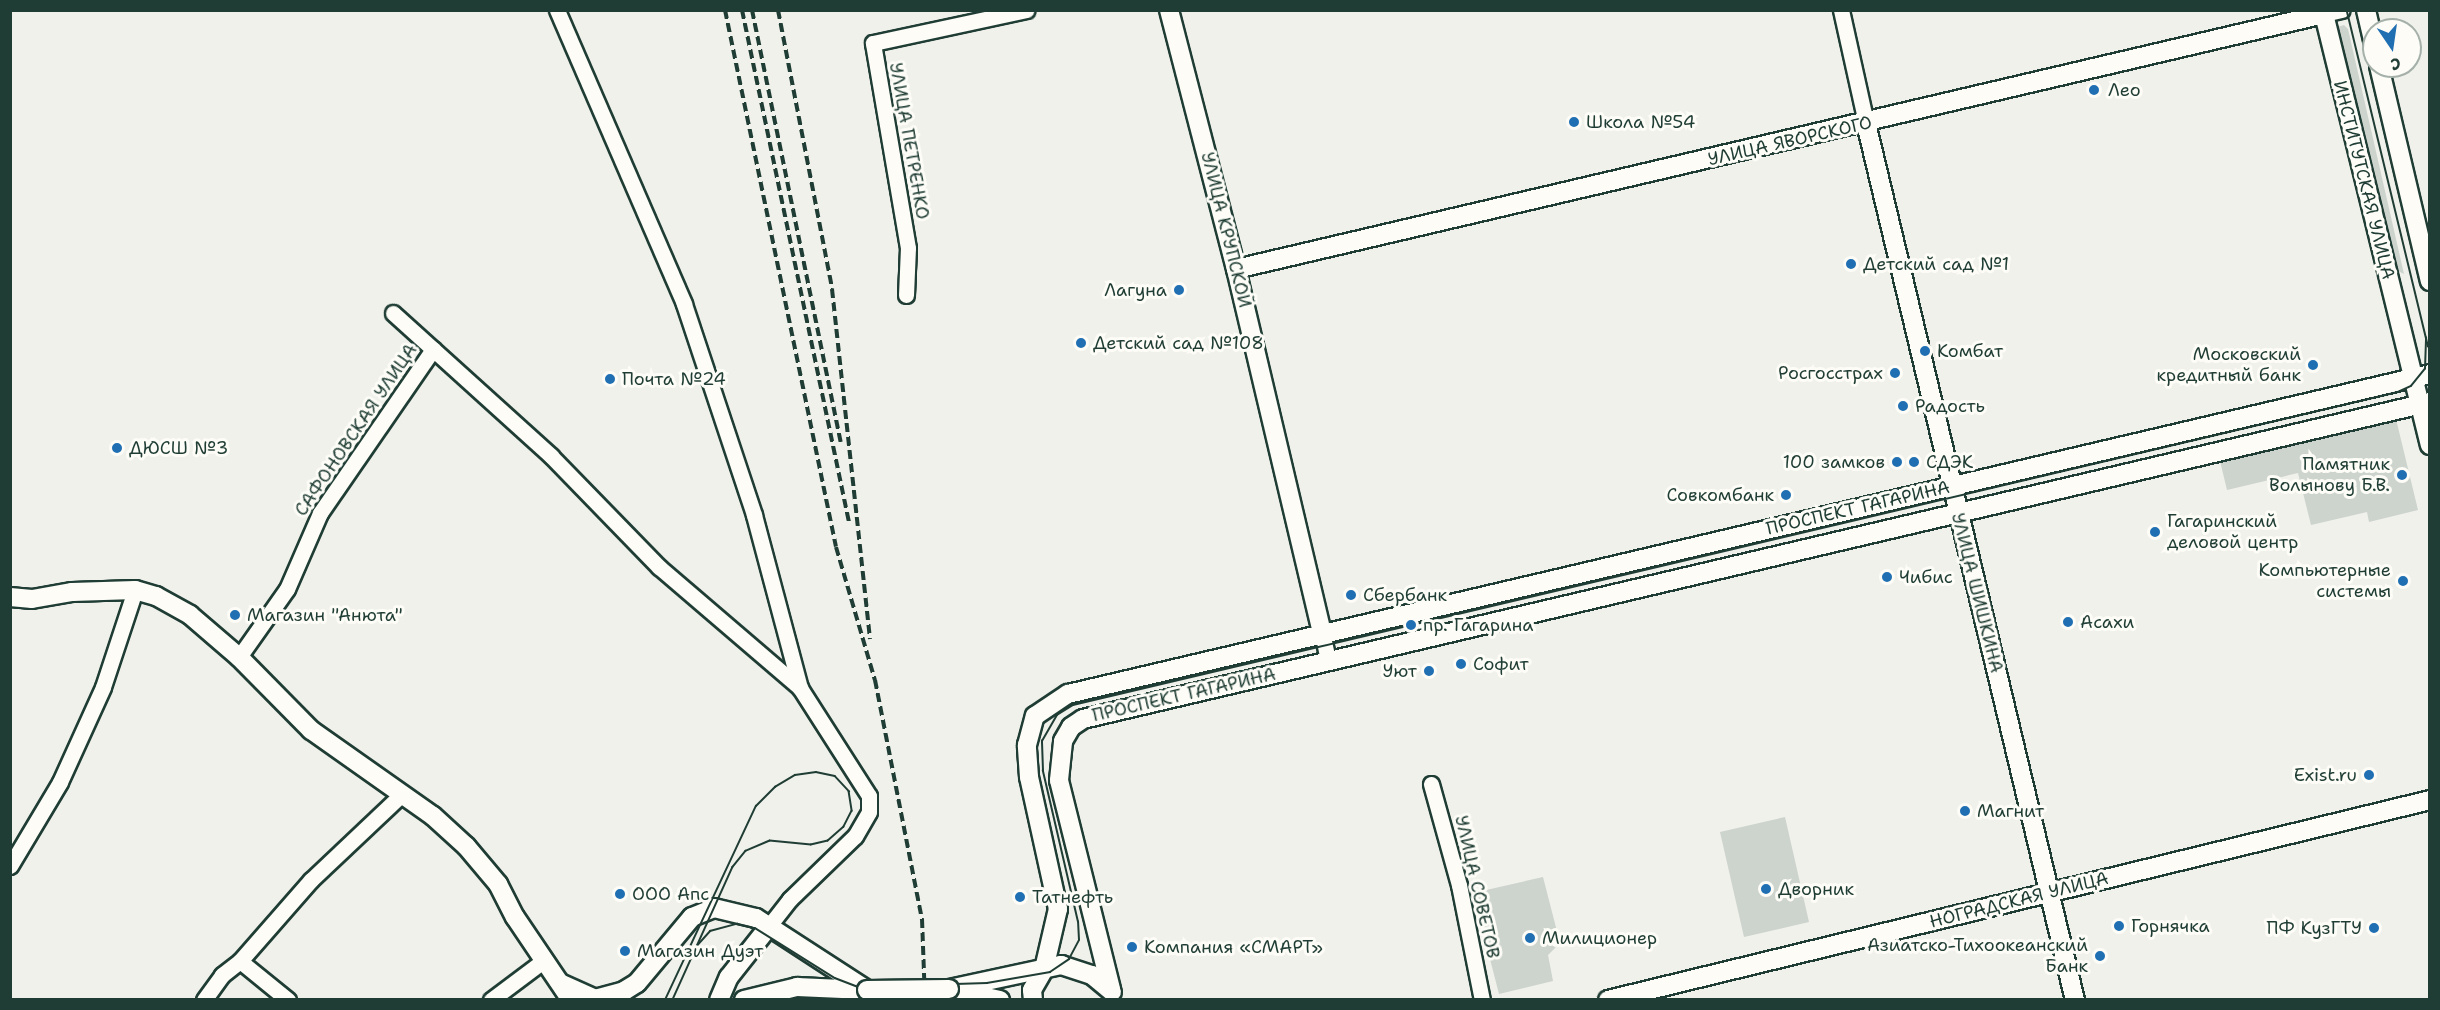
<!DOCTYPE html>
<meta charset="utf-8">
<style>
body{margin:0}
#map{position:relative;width:2440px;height:1010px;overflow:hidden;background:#f0f1eb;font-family:"Shantell Sans",sans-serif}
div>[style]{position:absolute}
.green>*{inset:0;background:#cdd3cd}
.roads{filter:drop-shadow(2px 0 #1f3d34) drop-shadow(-2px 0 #1f3d34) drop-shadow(0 2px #1f3d34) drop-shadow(0 -2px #1f3d34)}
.minor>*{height:15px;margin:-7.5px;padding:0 7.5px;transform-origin:7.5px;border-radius:7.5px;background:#fdfcf7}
.major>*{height:18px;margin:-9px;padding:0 9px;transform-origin:9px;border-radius:9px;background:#fdfcf7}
.tram>*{height:1.5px;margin:-0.75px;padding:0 0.75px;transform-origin:0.75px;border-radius:0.75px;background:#1f3d34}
.rail>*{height:4px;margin-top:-2px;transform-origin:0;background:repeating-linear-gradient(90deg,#1f3d34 0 9px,transparent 0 13.5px)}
.bridges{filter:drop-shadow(2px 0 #1f3d34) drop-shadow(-2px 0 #1f3d34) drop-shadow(0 2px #1f3d34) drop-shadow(0 -2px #1f3d34)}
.major-bridge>*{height:18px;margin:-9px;padding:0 9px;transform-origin:9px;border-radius:9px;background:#fdfcf7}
.dots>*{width:16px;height:16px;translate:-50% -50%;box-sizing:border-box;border:3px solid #fdfcf7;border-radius:50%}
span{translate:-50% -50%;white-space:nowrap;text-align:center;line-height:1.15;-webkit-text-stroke:6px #fdfcf7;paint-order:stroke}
.poi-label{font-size:18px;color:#1f3d34}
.left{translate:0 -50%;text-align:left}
.right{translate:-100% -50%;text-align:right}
.street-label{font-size:18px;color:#1f3d34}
.frame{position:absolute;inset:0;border:12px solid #1f3d34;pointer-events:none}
.north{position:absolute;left:2362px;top:18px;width:60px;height:60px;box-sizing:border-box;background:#fdfcf7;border:2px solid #a4b0a9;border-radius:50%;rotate:167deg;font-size:16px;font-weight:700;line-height:24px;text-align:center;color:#1f3d34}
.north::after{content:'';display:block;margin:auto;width:21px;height:27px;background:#1f6fb2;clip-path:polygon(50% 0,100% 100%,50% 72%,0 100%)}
</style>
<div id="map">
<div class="green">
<div style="clip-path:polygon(2344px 25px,2348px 29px,2404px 274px,2396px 270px,2334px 28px)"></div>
<div style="clip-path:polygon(2396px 419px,2418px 510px,2369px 522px,2367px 512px,2311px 525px,2298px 473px,2227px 490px,2220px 461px)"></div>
<div style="clip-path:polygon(1785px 817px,1809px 922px,1744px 937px,1720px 832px)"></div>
<div style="clip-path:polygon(1543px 877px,1560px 943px,1548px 955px,1553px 981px,1499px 994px,1473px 893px)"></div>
</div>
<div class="roads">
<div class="minor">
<div style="left:557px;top:10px;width:320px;rotate:66.6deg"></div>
<div style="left:684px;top:304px;width:222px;rotate:71.6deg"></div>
<div style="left:754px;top:515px;width:179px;rotate:75.1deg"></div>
<div style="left:800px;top:688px;width:128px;rotate:57.4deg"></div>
<div style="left:869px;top:796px;width:16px;rotate:90deg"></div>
<div style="left:869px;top:812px;width:28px;rotate:120deg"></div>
<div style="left:855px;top:836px;width:91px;rotate:135.9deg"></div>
<div style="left:790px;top:899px;width:33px;rotate:128deg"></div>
<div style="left:1841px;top:10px;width:116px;rotate:77.5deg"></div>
<div style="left:2324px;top:14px;width:18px;rotate:-13deg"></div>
<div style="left:906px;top:295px;width:47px;rotate:-87.6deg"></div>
<div style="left:908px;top:248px;width:208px;rotate:-99.7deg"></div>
<div style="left:873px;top:43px;width:157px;rotate:-12.1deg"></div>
<div style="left:393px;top:313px;width:213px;rotate:42.1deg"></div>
<div style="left:551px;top:456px;width:155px;rotate:45.8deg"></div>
<div style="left:659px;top:567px;width:186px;rotate:40.6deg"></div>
<div style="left:1322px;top:632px;width:30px;rotate:78deg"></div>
<div style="left:239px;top:657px;width:83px;rotate:-54.8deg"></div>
<div style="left:287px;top:589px;width:83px;rotate:-66.5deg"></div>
<div style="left:320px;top:513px;width:199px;rotate:-55.4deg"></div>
<div style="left:1431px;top:784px;width:105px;rotate:74.5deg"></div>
<div style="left:1459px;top:885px;width:117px;rotate:78.7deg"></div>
<div style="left:10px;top:866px;width:98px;rotate:-59.2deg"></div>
<div style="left:60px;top:782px;width:104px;rotate:-65.6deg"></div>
<div style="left:103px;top:687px;width:102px;rotate:-71.7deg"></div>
<div style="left:240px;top:961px;width:62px;rotate:39.1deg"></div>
<div style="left:204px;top:1000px;width:31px;rotate:-54deg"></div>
<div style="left:222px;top:975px;width:23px;rotate:-38deg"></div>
<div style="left:240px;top:961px;width:108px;rotate:-48.8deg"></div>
<div style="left:311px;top:880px;width:125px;rotate:-43.4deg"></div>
<div style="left:491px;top:1000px;width:65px;rotate:-36.9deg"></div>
</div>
<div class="major">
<div style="left:1169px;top:10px;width:268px;rotate:75.5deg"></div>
<div style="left:1236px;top:269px;width:373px;rotate:76.7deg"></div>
<div style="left:2323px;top:10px;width:448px;rotate:76.2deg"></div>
<div style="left:2366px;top:10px;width:36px;rotate:77deg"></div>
<div style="left:2379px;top:66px;width:221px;rotate:76.7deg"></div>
<div style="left:1866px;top:123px;width:902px;rotate:76.6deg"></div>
<div style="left:1236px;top:269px;width:1117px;rotate:-13.19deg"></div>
<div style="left:10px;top:597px;width:22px;rotate:5deg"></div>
<div style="left:32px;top:599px;width:41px;rotate:-9.9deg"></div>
<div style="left:72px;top:592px;width:63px;rotate:-1.8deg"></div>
<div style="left:135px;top:590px;width:22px;rotate:16deg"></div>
<div style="left:156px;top:596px;width:39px;rotate:29deg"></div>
<div style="left:190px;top:615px;width:65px;rotate:40.6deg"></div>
<div style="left:239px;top:657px;width:103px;rotate:45.4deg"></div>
<div style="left:311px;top:730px;width:149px;rotate:35.2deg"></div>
<div style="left:433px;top:816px;width:45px;rotate:42.3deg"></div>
<div style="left:466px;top:846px;width:50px;rotate:49.9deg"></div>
<div style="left:498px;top:884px;width:37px;rotate:63deg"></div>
<div style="left:515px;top:917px;width:100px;rotate:56deg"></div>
<div style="left:562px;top:984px;width:36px;rotate:24deg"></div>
<div style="left:595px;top:999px;width:30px;rotate:-15deg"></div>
<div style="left:624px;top:991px;width:15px;rotate:-32deg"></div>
<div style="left:637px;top:983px;width:86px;rotate:-50.2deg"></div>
<div style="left:692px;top:917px;width:24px;rotate:-22deg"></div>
<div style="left:714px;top:908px;width:43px;rotate:13.4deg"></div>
<div style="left:756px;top:918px;width:132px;rotate:33deg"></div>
<div style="left:949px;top:989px;width:115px;rotate:-12.1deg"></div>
<div style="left:1061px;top:965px;width:33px;rotate:18deg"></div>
<div style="left:1092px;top:975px;width:26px;rotate:40deg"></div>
<div style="left:1111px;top:989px;width:215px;rotate:-104deg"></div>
<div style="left:1059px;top:780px;width:39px;rotate:-84deg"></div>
<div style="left:1063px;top:741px;width:16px;rotate:-60deg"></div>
<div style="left:1071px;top:727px;width:14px;rotate:-34deg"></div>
<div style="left:1083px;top:719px;width:1384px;rotate:-13.24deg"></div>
<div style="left:959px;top:991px;width:42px;rotate:12.4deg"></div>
<div style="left:719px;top:1000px;width:25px;rotate:-67deg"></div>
<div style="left:729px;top:977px;width:66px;rotate:-51.7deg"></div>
<div style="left:744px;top:1000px;width:55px;rotate:-13.8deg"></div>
<div style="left:797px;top:987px;width:68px;rotate:2.5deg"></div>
<div style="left:1033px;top:1000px;width:10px;rotate:-96deg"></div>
<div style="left:1032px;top:990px;width:24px;rotate:-60deg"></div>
<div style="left:1044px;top:969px;width:62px;rotate:-76.9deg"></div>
<div style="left:1058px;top:909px;width:135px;rotate:-102.4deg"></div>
<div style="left:1029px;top:777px;width:32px;rotate:-94deg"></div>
<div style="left:1027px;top:745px;width:30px;rotate:-75deg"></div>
<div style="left:1035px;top:716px;width:40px;rotate:-34deg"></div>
<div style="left:1068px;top:694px;width:1399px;rotate:-13.22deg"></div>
<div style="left:1608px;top:1000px;width:846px;rotate:-13.67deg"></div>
</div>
</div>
<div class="tram">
<div style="left:2347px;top:10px;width:346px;rotate:76.4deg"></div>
<div style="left:686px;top:958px;width:36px;rotate:-48deg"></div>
<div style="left:710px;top:931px;width:28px;rotate:-15deg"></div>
<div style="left:737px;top:924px;width:18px;rotate:13deg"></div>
<div style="left:755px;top:928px;width:94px;rotate:32deg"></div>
<div style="left:835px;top:978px;width:26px;rotate:21deg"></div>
<div style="left:859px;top:987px;width:128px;rotate:-1.8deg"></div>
<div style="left:987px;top:983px;width:64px;rotate:-9.9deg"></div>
<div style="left:1050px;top:972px;width:23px;rotate:-34deg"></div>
<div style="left:1069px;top:959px;width:21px;rotate:-62deg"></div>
<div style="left:1079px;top:940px;width:18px;rotate:-93deg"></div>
<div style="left:1078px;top:922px;width:155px;rotate:-103.1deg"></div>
<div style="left:1043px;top:771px;width:30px;rotate:-92deg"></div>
<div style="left:1042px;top:741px;width:30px;rotate:-60deg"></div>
<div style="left:1057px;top:715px;width:19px;rotate:-32deg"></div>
<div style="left:1073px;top:705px;width:1361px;rotate:-13.29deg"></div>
<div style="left:2398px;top:392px;width:14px;rotate:-25deg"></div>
<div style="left:2411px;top:386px;width:22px;rotate:-51deg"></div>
<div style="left:2425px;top:369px;width:31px;rotate:-88deg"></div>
<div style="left:665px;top:1000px;width:214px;rotate:-64.9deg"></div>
<div style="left:756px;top:806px;width:27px;rotate:-45deg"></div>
<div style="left:775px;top:787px;width:23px;rotate:-31deg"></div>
<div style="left:795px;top:775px;width:21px;rotate:-8deg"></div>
<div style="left:816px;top:772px;width:19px;rotate:12deg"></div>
<div style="left:835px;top:776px;width:21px;rotate:47deg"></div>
<div style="left:849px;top:791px;width:20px;rotate:81deg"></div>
<div style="left:852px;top:811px;width:18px;rotate:117deg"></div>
<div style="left:844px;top:827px;width:21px;rotate:139deg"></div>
<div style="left:828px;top:841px;width:17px;rotate:167deg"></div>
<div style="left:811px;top:845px;width:41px;rotate:-174.4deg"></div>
<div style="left:770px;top:841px;width:26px;rotate:157deg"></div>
<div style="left:746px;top:851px;width:21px;rotate:129deg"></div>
<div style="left:733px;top:867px;width:146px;rotate:114.3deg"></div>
</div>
<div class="rail">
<div style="left:725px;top:10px;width:548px;rotate:78.32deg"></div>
<div style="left:836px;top:547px;width:139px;rotate:73.7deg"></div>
<div style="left:875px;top:680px;width:244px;rotate:78.9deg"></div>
<div style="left:922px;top:919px;width:81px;rotate:87.9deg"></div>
<div style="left:742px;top:10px;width:523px;rotate:78.2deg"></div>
<div style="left:752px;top:10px;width:441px;rotate:78.4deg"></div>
<div style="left:778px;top:10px;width:284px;rotate:79deg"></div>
<div style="left:832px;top:289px;width:352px;rotate:83.8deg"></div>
</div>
<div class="bridges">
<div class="major-bridge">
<div style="left:867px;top:990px;width:82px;rotate:-0.7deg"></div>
</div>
</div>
<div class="dots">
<div style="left:2094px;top:90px;background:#1f6fb2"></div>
<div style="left:1574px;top:122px;background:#1f6fb2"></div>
<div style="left:1851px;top:264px;background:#1f6fb2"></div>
<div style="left:1179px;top:290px;background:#1f6fb2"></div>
<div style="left:1081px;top:343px;background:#1f6fb2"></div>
<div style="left:1925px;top:351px;background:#1f6fb2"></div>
<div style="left:2313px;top:365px;background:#1f6fb2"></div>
<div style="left:1895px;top:373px;background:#1f6fb2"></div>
<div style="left:610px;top:379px;background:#1f6fb2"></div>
<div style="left:1903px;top:406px;background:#1f6fb2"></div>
<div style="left:117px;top:448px;background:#1f6fb2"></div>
<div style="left:1897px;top:462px;background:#1f6fb2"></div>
<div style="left:1914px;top:462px;background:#1f6fb2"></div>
<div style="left:2402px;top:475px;background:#1f6fb2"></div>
<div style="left:1786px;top:495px;background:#1f6fb2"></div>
<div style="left:2155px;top:532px;background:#1f6fb2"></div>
<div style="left:1887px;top:577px;background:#1f6fb2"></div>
<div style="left:2403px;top:581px;background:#1f6fb2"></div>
<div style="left:1351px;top:595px;background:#1f6fb2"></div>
<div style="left:235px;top:615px;background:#1f6fb2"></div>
<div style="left:2068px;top:622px;background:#1f6fb2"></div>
<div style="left:1411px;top:625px;background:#1f6fb2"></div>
<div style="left:1461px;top:664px;background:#1f6fb2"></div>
<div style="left:1429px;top:671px;background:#1f6fb2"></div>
<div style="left:2369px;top:775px;background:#1f6fb2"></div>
<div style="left:1965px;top:811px;background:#1f6fb2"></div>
<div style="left:1766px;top:889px;background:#1f6fb2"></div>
<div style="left:620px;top:894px;background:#1f6fb2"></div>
<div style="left:1020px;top:897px;background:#1f6fb2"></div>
<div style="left:2119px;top:926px;background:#1f6fb2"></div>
<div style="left:2374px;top:928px;background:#1f6fb2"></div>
<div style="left:1530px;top:938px;background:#1f6fb2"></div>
<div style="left:1132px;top:947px;background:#1f6fb2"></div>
<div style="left:625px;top:951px;background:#1f6fb2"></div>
<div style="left:2100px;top:956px;background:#1f6fb2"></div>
</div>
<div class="poi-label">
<span class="left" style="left:2108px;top:90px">Лео</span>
<span class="left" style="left:1586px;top:122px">Школа №54</span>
<span class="left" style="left:1863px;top:264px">Детский сад №1</span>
<span class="right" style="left:1167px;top:290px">Лагуна</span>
<span class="left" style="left:1093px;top:343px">Детский сад №108</span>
<span class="left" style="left:1937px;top:351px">Комбат</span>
<span class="right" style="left:2301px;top:365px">Московский<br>кредитный банк</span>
<span class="right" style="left:1883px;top:373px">Росгосстрах</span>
<span class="left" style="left:622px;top:379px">Почта №24</span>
<span class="left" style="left:1915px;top:406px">Радость</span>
<span class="left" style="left:129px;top:448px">ДЮСШ №3</span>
<span class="right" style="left:1885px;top:462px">100 замков</span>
<span class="left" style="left:1926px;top:462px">СДЭК</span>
<span class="right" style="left:2390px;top:475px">Памятник<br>Волынову Б.В.</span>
<span class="right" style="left:1774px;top:495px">Совкомбанк</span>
<span class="left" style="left:2167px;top:532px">Гагаринский<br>деловой центр</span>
<span class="right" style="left:2391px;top:581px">Компьютерные<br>системы</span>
<span class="left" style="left:1899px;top:577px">Чибис</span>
<span class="left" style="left:1363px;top:595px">Сбербанк</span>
<span class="left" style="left:247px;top:615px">Магазин "Анюта"</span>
<span class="left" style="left:2080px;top:622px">Асахи</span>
<span class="left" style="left:1423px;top:625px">пр. Гагарина</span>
<span class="left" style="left:1473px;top:664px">Софит</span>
<span class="right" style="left:1417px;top:671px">Уют</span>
<span class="right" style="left:2357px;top:775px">Exist.ru</span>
<span class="left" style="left:1977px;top:811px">Магнит</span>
<span class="left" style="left:1778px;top:889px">Дворник</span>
<span class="left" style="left:632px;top:894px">ООО Апс</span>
<span class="left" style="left:1032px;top:897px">Татнефть</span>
<span class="left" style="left:2131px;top:926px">Горнячка</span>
<span class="right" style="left:2362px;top:928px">ПФ КузГТУ</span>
<span class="left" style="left:1542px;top:938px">Милиционер</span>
<span class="right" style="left:2088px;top:956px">Азиатско-Тихоокеанский<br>Банк</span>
<span class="left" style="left:1144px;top:947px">Компания «СМАРТ»</span>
<span class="left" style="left:637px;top:951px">Магазин Дуэт</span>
</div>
<div class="street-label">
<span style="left:909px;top:141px;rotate:80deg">УЛИЦА ПЕТРЕНКО</span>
<span style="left:1790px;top:141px;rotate:-13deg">УЛИЦА ЯВОРСКОГО</span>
<span style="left:2364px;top:180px;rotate:76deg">ИНСТИТУТСКАЯ УЛИЦА</span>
<span style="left:1226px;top:230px;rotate:76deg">УЛИЦА КРУПСКОЙ</span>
<span style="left:356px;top:430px;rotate:-56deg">САФОНОВСКАЯ УЛИЦА</span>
<span style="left:1858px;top:508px;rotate:-13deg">ПРОСПЕКТ ГАГАРИНА</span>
<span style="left:1977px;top:593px;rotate:76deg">УЛИЦА ШИШКИНА</span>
<span style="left:1184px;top:695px;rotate:-13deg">ПРОСПЕКТ ГАГАРИНА</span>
<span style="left:1477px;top:887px;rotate:77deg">УЛИЦА СОВЕТОВ</span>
<span style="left:2019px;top:900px;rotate:-14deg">НОГРАДСКАЯ УЛИЦА</span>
</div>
<div class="frame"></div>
<div class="north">С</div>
</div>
